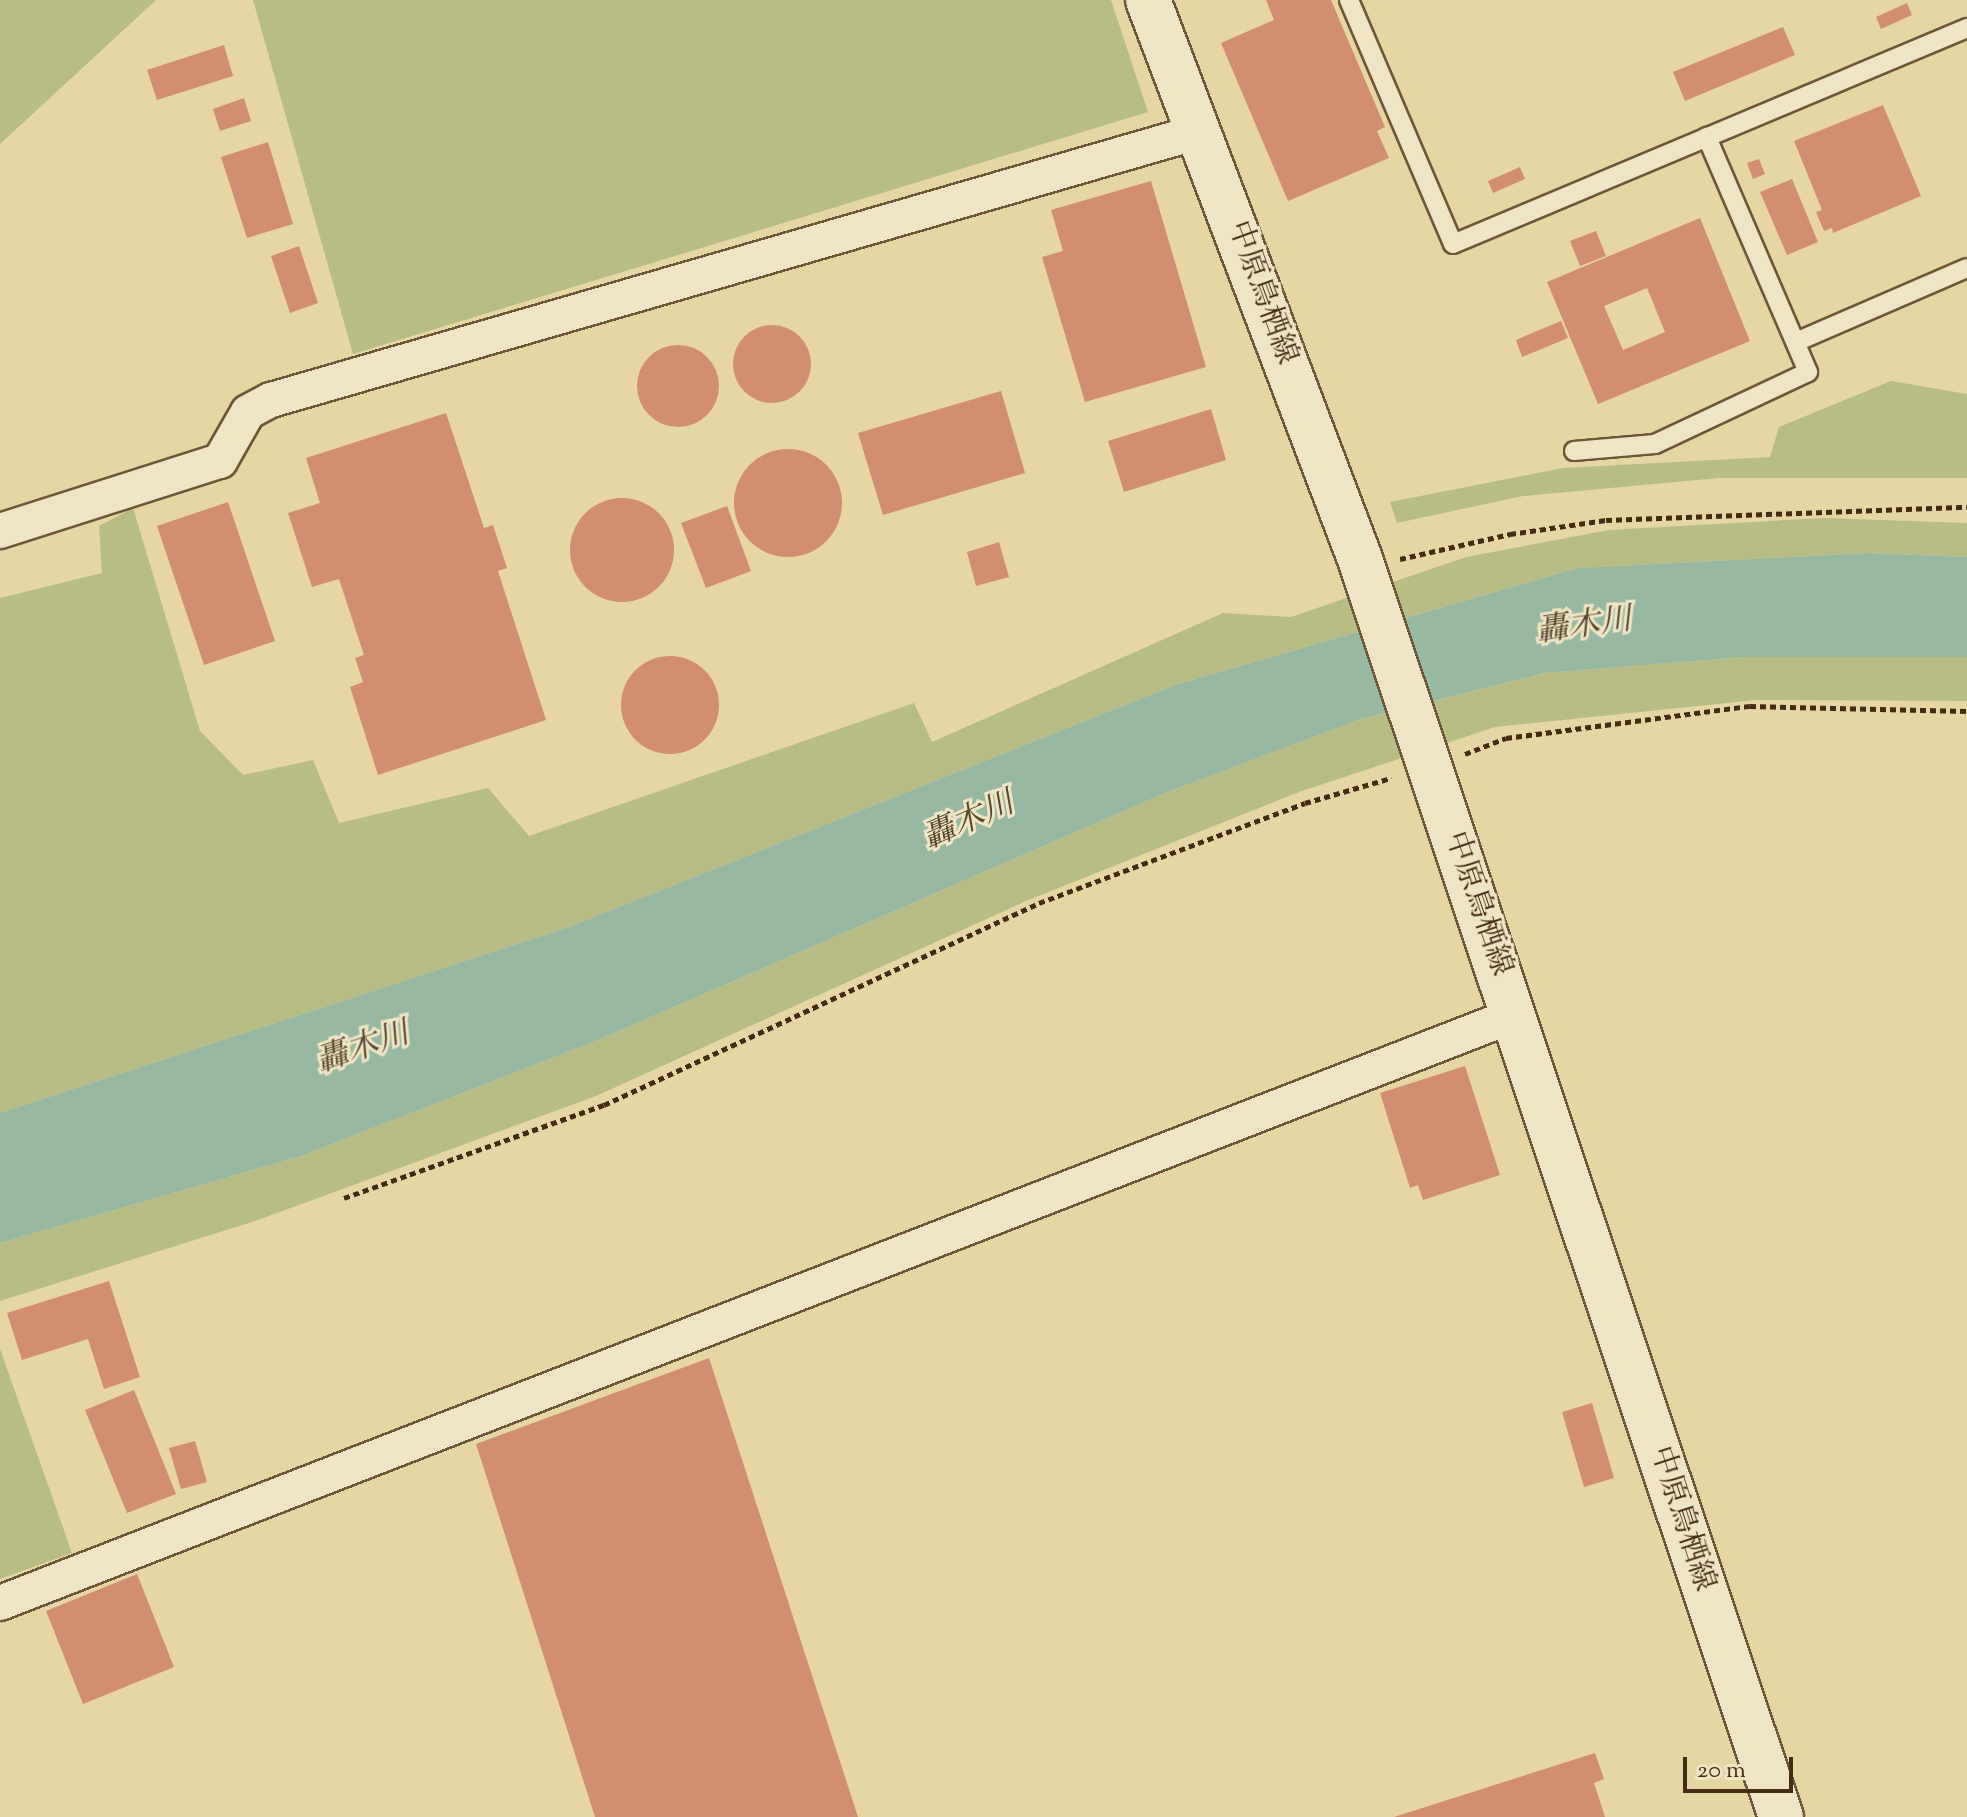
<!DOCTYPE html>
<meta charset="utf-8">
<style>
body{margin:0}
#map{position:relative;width:1967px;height:1817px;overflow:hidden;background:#e6d6a4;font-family:"Sorts Mill Goudy","Noto Serif JP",serif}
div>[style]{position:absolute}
.green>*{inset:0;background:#b7bd84}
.water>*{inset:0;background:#97b9a2}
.building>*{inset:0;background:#d18e72}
.round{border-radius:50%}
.path>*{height:5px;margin-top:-2.5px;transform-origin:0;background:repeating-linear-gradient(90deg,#462b14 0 6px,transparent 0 10px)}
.roads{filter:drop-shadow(2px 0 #6e5638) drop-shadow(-2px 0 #6e5638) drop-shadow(0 2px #6e5638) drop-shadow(0 -2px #6e5638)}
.service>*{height:18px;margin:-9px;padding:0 9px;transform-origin:9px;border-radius:9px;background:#efe4c4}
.minor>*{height:34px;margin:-17px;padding:0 17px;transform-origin:17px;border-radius:17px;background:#efe4c4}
.secondary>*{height:44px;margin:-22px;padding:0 22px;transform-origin:22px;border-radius:22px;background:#efe4c4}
span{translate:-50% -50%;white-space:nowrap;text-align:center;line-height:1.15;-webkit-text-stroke:6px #efe4c4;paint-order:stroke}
.street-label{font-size:30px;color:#462b14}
.water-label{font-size:32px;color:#564730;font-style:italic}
.scale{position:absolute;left:1683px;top:1757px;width:110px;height:36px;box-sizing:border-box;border:4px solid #462b14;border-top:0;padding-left:10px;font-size:24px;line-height:28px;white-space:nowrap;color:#462b14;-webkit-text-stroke:6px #efe4c4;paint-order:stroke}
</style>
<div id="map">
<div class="green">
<div style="clip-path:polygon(0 0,156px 0,0 144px)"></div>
<div style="clip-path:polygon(253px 0,1111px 0,1148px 112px,353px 354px)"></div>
<div style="clip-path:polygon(1891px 381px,1967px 394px,1967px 478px,1719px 478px,1523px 496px,1397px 523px,1390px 502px,1563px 468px,1770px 457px,1779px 427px)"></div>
<div style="clip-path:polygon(133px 508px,200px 731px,243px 775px,313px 760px,339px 823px,488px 788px,529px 836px,914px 703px,932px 742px,1223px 613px,1291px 617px,1466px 557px,1609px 530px,1823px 518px,1967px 523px,1967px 557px,1869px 553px,1578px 568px,1175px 685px,569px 927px,0 1113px,0 598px,102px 573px,99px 526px)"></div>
<div style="clip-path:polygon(1744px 657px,1967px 657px,1967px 701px,1756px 700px,1495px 727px,1299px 792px,1026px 901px,596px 1096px,258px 1220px,0 1301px,0 1243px,301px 1156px,598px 1040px,1165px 793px,1361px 719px,1545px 673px)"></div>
<div style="clip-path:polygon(0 1349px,72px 1553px,0 1579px)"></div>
</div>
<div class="water">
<div style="clip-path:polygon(1869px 553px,1967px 557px,1967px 657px,1744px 657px,1545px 673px,1361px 719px,1165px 793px,598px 1040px,301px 1156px,0 1243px,0 1113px,569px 927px,1175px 685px,1578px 568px)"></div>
</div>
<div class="building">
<div style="clip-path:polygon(1266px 0,1331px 0,1385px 127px,1377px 131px,1389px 158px,1288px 201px,1221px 43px,1274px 20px)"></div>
<div style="clip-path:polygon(1907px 3px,1912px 15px,1881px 29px,1876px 17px)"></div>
<div style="clip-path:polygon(1783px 27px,1795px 55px,1685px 101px,1673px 72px)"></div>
<div style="clip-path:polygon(224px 45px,233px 76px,157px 100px,147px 70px)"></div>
<div style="clip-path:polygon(244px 98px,251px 121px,220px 131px,213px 109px)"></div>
<div style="clip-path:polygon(1883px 105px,1921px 196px,1833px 233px,1832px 228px,1824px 231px,1816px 212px,1822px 210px,1794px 141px)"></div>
<div style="clip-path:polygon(268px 142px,293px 224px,247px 238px,221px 157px)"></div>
<div style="clip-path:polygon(1759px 159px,1765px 174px,1753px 179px,1747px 163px)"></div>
<div style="clip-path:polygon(1520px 167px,1525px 179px,1493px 193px,1488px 181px)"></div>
<div style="clip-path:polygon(1792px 179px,1818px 242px,1787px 255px,1760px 192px)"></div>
<div style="clip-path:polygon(1151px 181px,1206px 367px,1085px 402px,1042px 257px,1063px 251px,1051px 210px)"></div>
<div style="clip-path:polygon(evenodd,1700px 218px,1750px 341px,1598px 404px,1547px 282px,1700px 218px,1647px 288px,1665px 332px,1623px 350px,1604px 306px,1647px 288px)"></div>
<div style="clip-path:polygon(1596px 231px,1606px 256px,1580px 266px,1570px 241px)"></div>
<div style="clip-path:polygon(299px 246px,318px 303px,290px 313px,271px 256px)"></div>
<div style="clip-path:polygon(1561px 321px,1568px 338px,1522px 357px,1516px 340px)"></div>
<div class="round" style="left:733px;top:325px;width:78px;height:78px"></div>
<div class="round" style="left:637px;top:345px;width:82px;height:82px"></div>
<div style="clip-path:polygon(1001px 391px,1025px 473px,883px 515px,858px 433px)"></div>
<div style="clip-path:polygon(1211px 409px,1226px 460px,1124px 492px,1108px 441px)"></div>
<div style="clip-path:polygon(446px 413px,484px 528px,493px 525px,507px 568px,498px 571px,546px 720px,378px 775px,350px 687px,363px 682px,355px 658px,364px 655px,339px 579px,312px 587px,288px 513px,320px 503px,306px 458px)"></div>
<div class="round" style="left:734px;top:449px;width:108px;height:108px"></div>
<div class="round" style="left:570px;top:498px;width:104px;height:104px"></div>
<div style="clip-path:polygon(228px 502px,275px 641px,204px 665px,157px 526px)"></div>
<div style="clip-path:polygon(727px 506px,751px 571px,706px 588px,681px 523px)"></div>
<div style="clip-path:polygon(999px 542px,1009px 577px,976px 586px,967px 552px)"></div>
<div class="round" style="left:621px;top:656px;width:98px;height:98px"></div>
<div style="clip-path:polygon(1465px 1066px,1500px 1175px,1423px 1200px,1418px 1185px,1410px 1188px,1380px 1093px)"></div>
<div style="clip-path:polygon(109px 1281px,140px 1377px,104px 1389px,88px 1339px,22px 1360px,7px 1313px)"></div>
<div style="clip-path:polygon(709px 1358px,858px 1817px,595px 1817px,476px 1444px)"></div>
<div style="clip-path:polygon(134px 1390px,176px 1494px,127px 1513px,85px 1410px)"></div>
<div style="clip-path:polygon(1592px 1403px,1614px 1478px,1584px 1487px,1562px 1412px)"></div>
<div style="clip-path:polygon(195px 1441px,207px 1482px,181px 1489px,169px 1448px)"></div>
<div style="clip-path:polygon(137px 1574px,174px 1667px,83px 1704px,46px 1611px)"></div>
<div style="clip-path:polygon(1595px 1753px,1604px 1779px,1594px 1783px,1605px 1817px,1394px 1817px)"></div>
</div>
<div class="path">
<div style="left:1400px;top:559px;width:113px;rotate:-12.8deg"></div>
<div style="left:1510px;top:534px;width:97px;rotate:-8.3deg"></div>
<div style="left:1606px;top:520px;width:361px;rotate:-2.1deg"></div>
<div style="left:1465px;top:754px;width:44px;rotate:-21.3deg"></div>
<div style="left:1506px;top:738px;width:246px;rotate:-7.5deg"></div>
<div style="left:1750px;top:706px;width:217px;rotate:1.3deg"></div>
<div style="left:344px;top:1198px;width:276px;rotate:-19.7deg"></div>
<div style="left:604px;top:1105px;width:480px;rotate:-24.9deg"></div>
<div style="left:1039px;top:903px;width:284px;rotate:-20.6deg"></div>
<div style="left:1305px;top:803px;width:90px;rotate:-16.2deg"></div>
</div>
<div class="roads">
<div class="service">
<div style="left:1349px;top:0;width:265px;rotate:66.9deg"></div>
<div style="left:1453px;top:244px;width:558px;rotate:-22.79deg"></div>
<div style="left:1796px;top:342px;width:186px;rotate:-23.4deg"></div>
<div style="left:1574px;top:451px;width:81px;rotate:-4.9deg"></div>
<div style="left:1655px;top:444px;width:169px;rotate:-25.2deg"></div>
<div style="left:1808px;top:372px;width:256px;rotate:-113.3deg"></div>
</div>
<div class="minor">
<div style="left:0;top:531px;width:231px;rotate:-17.7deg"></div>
<div style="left:220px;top:461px;width:56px;rotate:-60.3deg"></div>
<div style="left:248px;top:412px;width:26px;rotate:-28deg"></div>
<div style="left:271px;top:400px;width:968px;rotate:-16.13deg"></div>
<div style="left:0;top:1603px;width:1624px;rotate:-21.22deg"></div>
</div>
<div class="secondary">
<div style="left:1148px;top:0;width:598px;rotate:69.23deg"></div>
<div style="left:1360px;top:559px;width:1327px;rotate:71.5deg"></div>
</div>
</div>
<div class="street-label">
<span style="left:1261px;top:293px;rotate:70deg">中原鳥栖線</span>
<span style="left:1477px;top:904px;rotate:71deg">中原鳥栖線</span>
<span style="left:1681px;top:1519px;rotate:72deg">中原鳥栖線</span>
</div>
<div class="water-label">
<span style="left:1584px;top:627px;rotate:-8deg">轟木川</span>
<span style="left:969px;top:822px;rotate:-24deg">轟木川</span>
<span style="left:363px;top:1049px;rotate:-19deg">轟木川</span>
</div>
<div class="scale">20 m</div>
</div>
